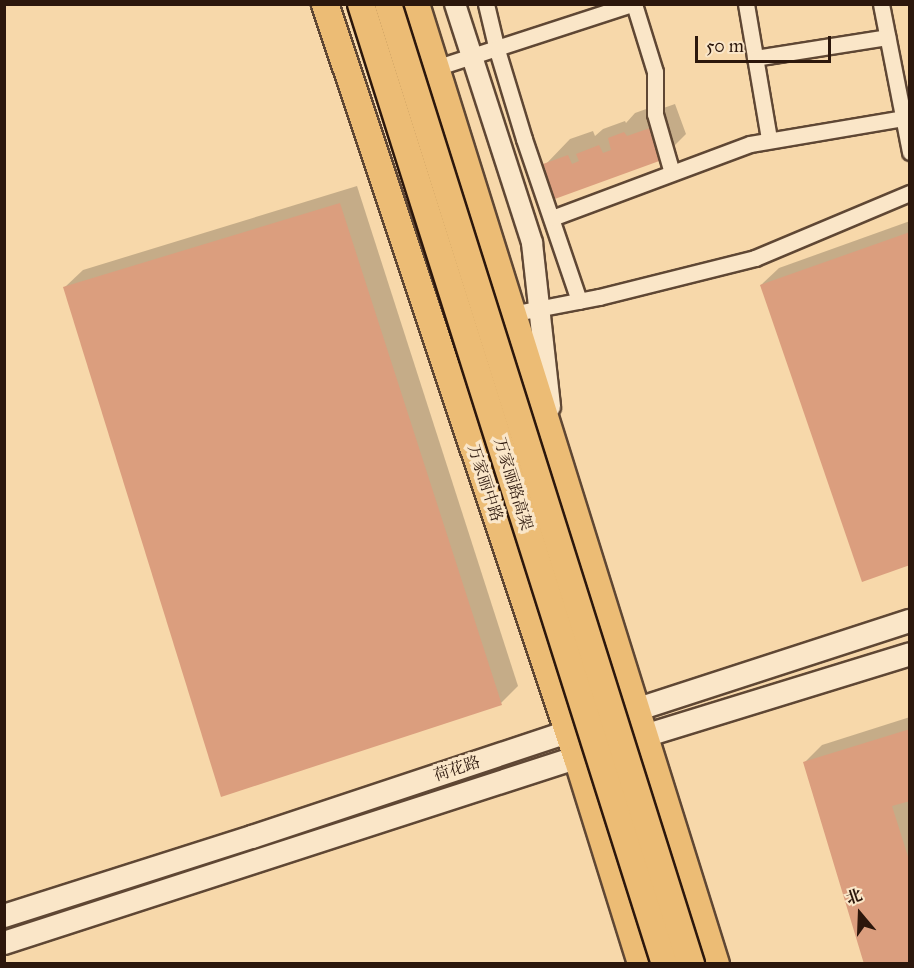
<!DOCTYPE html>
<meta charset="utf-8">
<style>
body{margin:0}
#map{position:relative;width:914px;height:968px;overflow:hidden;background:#f7d8aa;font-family:"IM FELL Great Primer","Noto Serif SC",serif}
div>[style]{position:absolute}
.shadow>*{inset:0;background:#0003}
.building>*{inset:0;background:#db9e7e}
.roads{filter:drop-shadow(2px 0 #5f4734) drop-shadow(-2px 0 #5f4734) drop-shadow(0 2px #5f4734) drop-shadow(0 -2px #5f4734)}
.minor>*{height:15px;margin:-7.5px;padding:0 7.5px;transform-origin:7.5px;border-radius:7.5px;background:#fae6c8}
.tertiary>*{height:20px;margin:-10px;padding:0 10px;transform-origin:10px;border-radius:10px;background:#fae6c8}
.secondary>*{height:22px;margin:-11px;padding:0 11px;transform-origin:11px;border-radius:11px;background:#fae6c8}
.primary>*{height:26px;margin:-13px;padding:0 13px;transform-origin:13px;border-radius:13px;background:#ecbc75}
.bridges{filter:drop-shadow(2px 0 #2c170c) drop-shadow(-2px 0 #2c170c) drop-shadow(0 2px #2c170c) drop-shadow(0 -2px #2c170c)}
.trunk-bridge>*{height:26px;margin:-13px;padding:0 13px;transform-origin:13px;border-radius:13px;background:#ecbc75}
span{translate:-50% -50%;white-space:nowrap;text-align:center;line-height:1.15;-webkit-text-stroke:6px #fae6c8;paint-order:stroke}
.street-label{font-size:16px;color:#2c170c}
.frame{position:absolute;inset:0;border:6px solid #2c170c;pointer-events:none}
.north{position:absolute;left:830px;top:884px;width:60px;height:60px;-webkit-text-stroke:4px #fae6c8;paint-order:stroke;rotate:341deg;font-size:16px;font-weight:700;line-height:24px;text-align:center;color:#2c170c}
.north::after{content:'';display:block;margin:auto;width:21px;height:27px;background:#2c170c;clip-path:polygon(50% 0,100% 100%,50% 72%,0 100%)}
.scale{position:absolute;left:695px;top:36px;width:136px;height:27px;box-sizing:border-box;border:3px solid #2c170c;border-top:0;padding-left:8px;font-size:18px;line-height:21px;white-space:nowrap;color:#2c170c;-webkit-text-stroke:4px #fae6c8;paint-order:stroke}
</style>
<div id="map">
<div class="shadow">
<div style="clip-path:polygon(675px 104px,686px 134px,661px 159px,543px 172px,547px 169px,545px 165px,570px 139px,593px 131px,595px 136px,603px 129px,625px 121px,626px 123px,635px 113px,649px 108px,652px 112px)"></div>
<div style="clip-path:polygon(357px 186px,518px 686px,501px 703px,65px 287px,83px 270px)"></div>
<div style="clip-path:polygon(910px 221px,910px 563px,761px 285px,779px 268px)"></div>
<div style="clip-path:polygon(910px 717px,910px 964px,805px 762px,822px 745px)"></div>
</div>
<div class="building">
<div style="clip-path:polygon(650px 128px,662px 160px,552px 200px,542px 172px,546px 171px,543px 164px,568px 155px,572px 164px,579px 161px,576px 154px,599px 145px,603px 153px,611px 150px,608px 138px,624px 132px,627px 136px)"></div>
<div style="clip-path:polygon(340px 203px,502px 705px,221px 797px,63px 287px)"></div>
<div style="clip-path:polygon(910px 232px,910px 565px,862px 582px,760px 285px)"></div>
<div style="clip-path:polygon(910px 729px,910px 801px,892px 806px,910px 863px,910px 964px,864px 964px,803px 762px)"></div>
</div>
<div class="roads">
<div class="minor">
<div style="left:486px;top:4px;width:47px;rotate:76.6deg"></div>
<div style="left:497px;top:50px;width:93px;rotate:73.1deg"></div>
<div style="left:524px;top:139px;width:171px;rotate:71.2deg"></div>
<div style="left:634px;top:4px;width:71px;rotate:72.8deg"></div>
<div style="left:655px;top:72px;width:42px;rotate:90deg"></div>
<div style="left:655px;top:114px;width:61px;rotate:73.9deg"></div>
<div style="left:746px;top:4px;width:137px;rotate:80.3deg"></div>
<div style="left:881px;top:4px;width:151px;rotate:78.9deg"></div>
<div style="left:755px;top:58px;width:134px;rotate:-9deg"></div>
<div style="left:435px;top:68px;width:207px;rotate:-18deg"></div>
<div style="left:552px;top:218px;width:211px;rotate:-20.5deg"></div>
<div style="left:750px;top:144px;width:155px;rotate:-9.6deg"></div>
<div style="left:511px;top:314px;width:90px;rotate:-10.9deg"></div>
<div style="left:599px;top:297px;width:161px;rotate:-14deg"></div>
<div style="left:755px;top:258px;width:168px;rotate:-22.8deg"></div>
</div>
<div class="tertiary">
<div style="left:455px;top:4px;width:251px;rotate:72.1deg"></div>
<div style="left:532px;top:243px;width:165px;rotate:83.7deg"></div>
</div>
<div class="secondary">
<div style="left:620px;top:715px;width:305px;rotate:-18deg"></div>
<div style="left:628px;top:741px;width:295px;rotate:-17.1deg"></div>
<div style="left:4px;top:916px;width:260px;rotate:-17.7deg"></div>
<div style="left:252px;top:837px;width:352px;rotate:-18.4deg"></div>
<div style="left:4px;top:943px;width:620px;rotate:-17.94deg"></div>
</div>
<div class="primary">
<div style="left:325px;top:4px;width:795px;rotate:71.52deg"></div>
<div style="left:577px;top:758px;width:216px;rotate:72.7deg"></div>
<div style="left:416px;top:4px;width:1006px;rotate:72.65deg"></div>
</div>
</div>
<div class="bridges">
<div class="trunk-bridge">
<div style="left:361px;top:4px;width:1007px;rotate:72.43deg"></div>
<div style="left:388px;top:4px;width:1007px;rotate:72.48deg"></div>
</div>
</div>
<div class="street-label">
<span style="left:485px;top:483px;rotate:72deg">万家丽中路</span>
<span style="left:513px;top:484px;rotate:73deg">万家丽路高架</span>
<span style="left:457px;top:769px;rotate:-18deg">荷花路</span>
</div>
<div class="frame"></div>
<div class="north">北</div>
<div class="scale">50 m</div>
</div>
